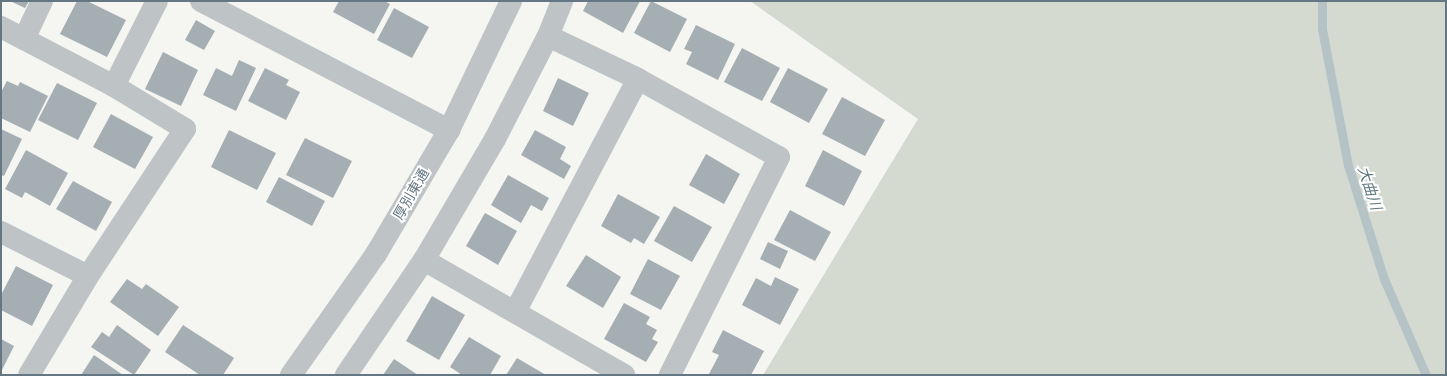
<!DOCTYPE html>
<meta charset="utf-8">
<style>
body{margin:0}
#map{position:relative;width:1447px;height:376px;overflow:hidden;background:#f5f5f2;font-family:"Asap Condensed","Noto Sans JP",sans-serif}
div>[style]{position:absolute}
.green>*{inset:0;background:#d5dad1}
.stream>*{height:9px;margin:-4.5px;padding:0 4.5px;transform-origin:4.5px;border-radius:4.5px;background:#b5c3c6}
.building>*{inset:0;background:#a5aeb3}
.minor>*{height:22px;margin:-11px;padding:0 11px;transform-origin:11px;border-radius:11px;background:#bec3c6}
span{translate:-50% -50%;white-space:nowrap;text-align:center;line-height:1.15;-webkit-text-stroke:4px #fff;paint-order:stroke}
.street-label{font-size:14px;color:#647783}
.water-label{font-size:15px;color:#60797f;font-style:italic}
.frame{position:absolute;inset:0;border:2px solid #647783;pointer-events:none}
</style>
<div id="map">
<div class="green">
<div style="clip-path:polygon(750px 1px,1446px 1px,1446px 375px,763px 375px,918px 119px)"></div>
</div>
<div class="stream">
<div style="left:1322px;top:1px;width:28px;rotate:90deg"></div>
<div style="left:1322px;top:29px;width:138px;rotate:79.2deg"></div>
<div style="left:1348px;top:165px;width:120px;rotate:72.5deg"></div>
<div style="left:1384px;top:279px;width:105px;rotate:66.4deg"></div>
</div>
<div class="building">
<div style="clip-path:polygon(10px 1px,29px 1px,25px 8px)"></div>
<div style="clip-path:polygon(77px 1px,87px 1px,126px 20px,107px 57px,60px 34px)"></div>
<div style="clip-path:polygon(339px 1px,384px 1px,390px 4px,374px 34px,333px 12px)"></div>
<div style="clip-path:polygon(588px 1px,640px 1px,623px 33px,583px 11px)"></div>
<div style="clip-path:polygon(651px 1px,687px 19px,670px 52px,634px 33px)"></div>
<div style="clip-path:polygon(394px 8px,429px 27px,412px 58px,377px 40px)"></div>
<div style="clip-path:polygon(196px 20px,215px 31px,204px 50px,185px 40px)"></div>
<div style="clip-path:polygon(696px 25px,735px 44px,718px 80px,686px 64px,692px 52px,684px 49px)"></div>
<div style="clip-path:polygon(742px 48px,780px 68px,762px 101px,724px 82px)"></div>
<div style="clip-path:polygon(163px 52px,198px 70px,181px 106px,145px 89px)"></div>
<div style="clip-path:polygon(239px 60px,256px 68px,236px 111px,203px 95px,216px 68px,232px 76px)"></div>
<div style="clip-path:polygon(265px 68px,289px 80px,286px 85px,300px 92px,286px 120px,248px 101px)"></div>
<div style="clip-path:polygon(788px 68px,828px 89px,809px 123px,770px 102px)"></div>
<div style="clip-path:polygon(558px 78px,589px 93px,573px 126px,543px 111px)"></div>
<div style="clip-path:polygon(7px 81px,18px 86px,20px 82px,48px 96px,30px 132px,1px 118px,1px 92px)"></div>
<div style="clip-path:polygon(57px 83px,97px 103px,78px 140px,38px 120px)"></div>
<div style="clip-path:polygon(842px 97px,885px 120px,865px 156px,822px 134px)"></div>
<div style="clip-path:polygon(111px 114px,153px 137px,135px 169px,93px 147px)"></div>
<div style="clip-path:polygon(1px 129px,22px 139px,4px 176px,1px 175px)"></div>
<div style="clip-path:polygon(229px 130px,276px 153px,257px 190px,211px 167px)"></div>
<div style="clip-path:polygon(535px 130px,566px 147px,560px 159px,571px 166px,564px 179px,521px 155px)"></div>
<div style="clip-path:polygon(305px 138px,352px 161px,333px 198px,286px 175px)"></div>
<div style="clip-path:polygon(26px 150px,68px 173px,50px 206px,25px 192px,22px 198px,5px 189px)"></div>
<div style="clip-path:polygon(823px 150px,862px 171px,844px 206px,805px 186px)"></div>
<div style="clip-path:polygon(706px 154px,740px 174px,724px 204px,689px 185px)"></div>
<div style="clip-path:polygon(508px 175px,549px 198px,542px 211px,531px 205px,521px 223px,491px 205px)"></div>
<div style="clip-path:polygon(279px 177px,325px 201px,312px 226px,266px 202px)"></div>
<div style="clip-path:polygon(73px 181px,112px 202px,96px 231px,56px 209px)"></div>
<div style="clip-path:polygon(618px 194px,660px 217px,644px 244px,634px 238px,631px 243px,601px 226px)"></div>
<div style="clip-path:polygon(674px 206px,712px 227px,692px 262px,654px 241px)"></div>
<div style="clip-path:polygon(790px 210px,831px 232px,815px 261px,774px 240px)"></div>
<div style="clip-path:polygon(485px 213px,517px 231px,498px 265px,466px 246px)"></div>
<div style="clip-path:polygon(768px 242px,788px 251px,780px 269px,760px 259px)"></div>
<div style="clip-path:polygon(586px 255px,621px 277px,603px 308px,566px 286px)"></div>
<div style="clip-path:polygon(648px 259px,680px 276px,661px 310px,630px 294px)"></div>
<div style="clip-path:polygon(16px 266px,53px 285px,32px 326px,1px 310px,1px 295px)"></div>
<div style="clip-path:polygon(775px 277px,799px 289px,780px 325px,742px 305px,756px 278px,771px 286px)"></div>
<div style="clip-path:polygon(127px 279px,142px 289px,146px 284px,179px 307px,158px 336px,110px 302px)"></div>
<div style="clip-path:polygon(432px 296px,465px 315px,439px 360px,406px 341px)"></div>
<div style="clip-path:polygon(624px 303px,650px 317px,646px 324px,657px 330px,652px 339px,658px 342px,646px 362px,604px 339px)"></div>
<div style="clip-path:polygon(117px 325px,151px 350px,134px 375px,91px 347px,102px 332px,109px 337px)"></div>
<div style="clip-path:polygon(183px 325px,234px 358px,223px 375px,200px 375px,165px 352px)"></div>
<div style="clip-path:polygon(723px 330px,764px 351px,751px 375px,709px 374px,719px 355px,712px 352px)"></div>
<div style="clip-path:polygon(469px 337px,501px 356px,490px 375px,462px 375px,450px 367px)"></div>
<div style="clip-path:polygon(1px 339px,14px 346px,1px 372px)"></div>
<div style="clip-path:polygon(94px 355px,123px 375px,81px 375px)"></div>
<div style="clip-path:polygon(517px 358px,546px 375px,506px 375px)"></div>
<div style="clip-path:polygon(394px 359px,418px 375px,383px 375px)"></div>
</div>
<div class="minor">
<div style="left:201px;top:1px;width:280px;rotate:27.5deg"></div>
<div style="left:1px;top:27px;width:127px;rotate:27.6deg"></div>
<div style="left:114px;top:86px;width:83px;rotate:31.2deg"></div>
<div style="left:185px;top:129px;width:176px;rotate:123.4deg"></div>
<div style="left:88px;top:276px;width:115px;rotate:120.8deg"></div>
<div style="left:548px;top:36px;width:100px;rotate:25.5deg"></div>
<div style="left:638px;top:79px;width:161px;rotate:29deg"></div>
<div style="left:779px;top:157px;width:244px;rotate:116.6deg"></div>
<div style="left:24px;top:39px;width:42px;rotate:-64.7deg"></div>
<div style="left:114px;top:86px;width:95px;rotate:-63.2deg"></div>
<div style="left:1px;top:232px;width:97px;rotate:26.8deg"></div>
<div style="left:424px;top:260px;width:231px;rotate:29.9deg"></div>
<div style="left:515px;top:312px;width:263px;rotate:-62.2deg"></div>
<div style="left:291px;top:375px;width:148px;rotate:-54.9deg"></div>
<div style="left:376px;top:254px;width:144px;rotate:-59.5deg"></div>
<div style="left:449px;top:130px;width:143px;rotate:-64.3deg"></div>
<div style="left:346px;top:375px;width:139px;rotate:-55.9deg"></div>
<div style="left:424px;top:260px;width:140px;rotate:-59.6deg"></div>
<div style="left:495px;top:139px;width:116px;rotate:-62.8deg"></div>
<div style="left:548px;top:36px;width:38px;rotate:-68deg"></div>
</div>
<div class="street-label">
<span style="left:411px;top:194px;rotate:-60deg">厚別東通</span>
</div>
<div class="water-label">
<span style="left:1370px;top:188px;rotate:72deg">大曲川</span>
</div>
<div class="frame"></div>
</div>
